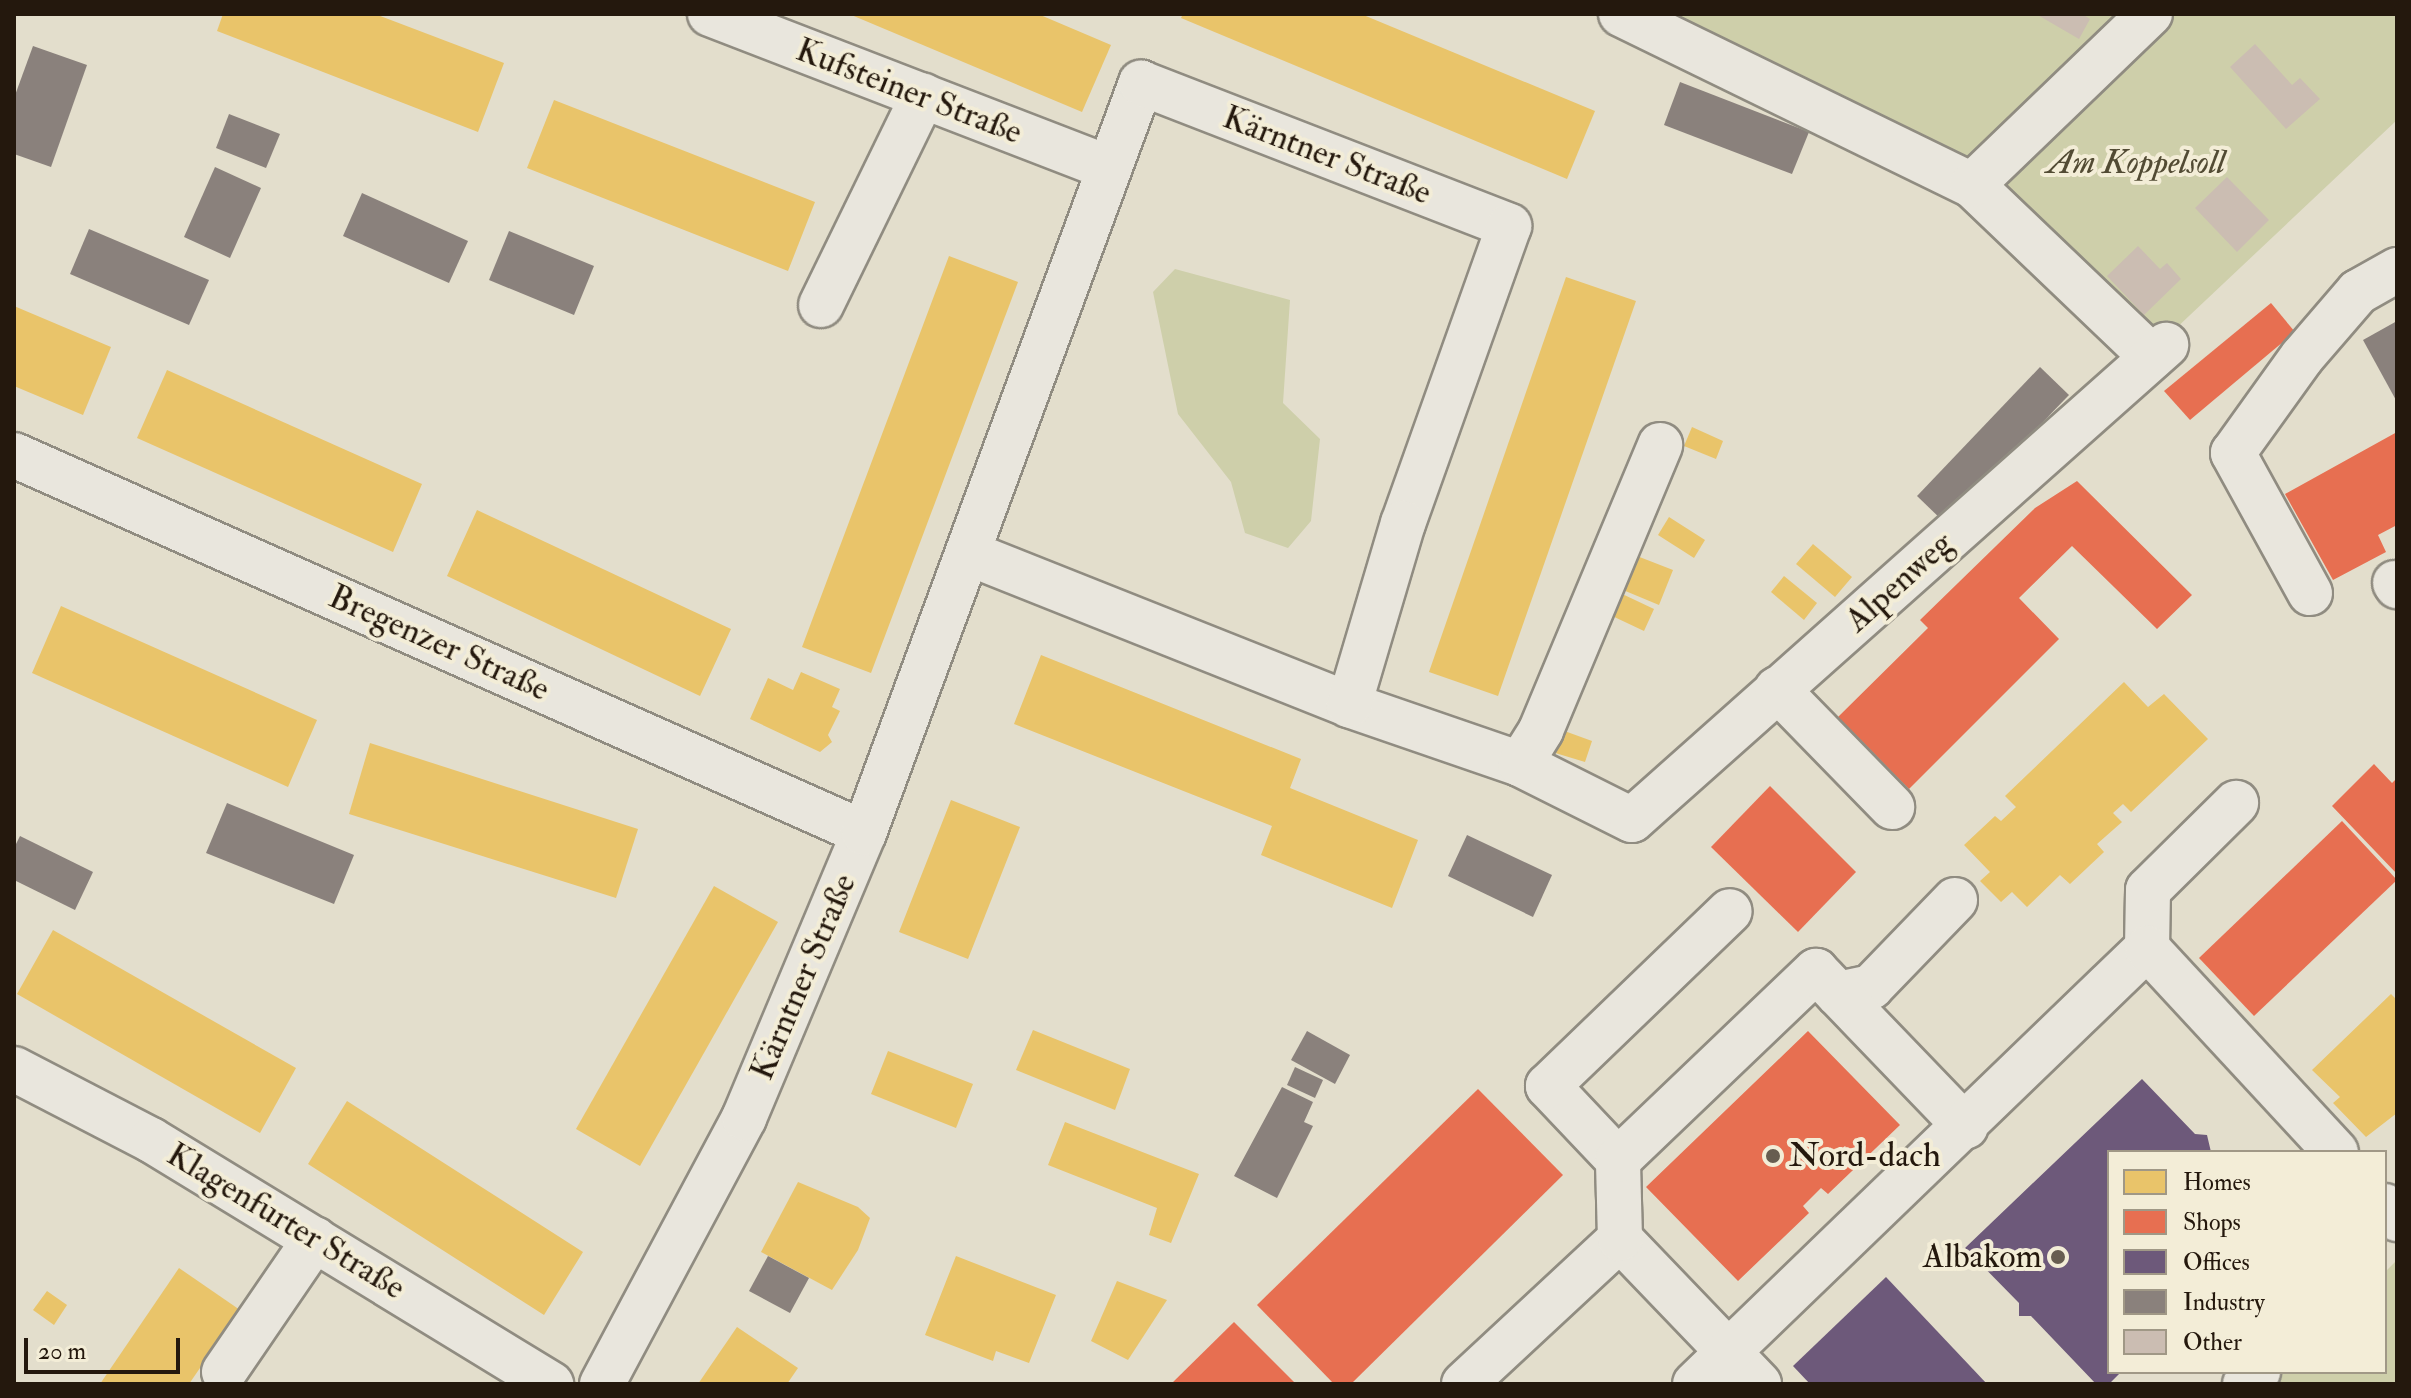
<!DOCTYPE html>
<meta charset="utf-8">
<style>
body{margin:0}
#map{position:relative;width:2411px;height:1398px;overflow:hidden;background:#e3decc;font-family:"IM FELL Double Pica",serif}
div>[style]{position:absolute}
.green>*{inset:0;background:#cecfaa}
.homes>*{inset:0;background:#e9c46a}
.shops>*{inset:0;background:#e76f51}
.offices>*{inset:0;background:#6d597a}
.industry>*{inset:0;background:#8a817c}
.building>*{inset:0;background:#cbbdb2}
.roads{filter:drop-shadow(2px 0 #908c81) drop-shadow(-2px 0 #908c81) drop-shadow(0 2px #908c81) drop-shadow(0 -2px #908c81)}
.minor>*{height:44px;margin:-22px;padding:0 22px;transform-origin:22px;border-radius:22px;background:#e9e6dd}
.dots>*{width:22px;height:22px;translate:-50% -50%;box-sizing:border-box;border:4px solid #f3edd7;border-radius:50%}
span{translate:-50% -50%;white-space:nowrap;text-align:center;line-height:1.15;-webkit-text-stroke:8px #f3edd7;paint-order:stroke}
.street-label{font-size:34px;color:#24180d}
.park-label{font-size:34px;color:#524b34;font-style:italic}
.poi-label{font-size:34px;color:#24180d}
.left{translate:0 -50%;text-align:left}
.right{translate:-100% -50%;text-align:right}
.frame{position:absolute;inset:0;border:16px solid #24180d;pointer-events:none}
.legend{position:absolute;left:2107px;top:1150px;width:280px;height:224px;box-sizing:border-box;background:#f3edd7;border:2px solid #a09886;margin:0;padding:10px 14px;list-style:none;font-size:24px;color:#24180d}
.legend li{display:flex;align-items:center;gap:16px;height:40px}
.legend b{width:40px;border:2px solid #a09886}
.scale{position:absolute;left:24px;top:1338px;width:156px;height:36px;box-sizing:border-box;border:4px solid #24180d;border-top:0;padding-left:10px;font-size:24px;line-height:28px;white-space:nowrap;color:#24180d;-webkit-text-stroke:6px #f3edd7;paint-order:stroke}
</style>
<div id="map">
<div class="green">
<div style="clip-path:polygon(1621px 14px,2397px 14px,2397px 120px,2137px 365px,1965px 207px,1886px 157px)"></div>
<div style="clip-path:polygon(1175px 269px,1290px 300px,1283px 403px,1320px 439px,1311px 521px,1288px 548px,1245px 533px,1231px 482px,1178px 414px,1153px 292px)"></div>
<div style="clip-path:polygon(2397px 1260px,2397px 1384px,2268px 1384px,2281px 1372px,2385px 1372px,2385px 1272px)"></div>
</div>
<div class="homes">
<div style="clip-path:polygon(223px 14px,375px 14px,504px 63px,478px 132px,217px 31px)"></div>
<div style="clip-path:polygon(849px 14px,1038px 14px,1111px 45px,1082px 112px)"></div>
<div style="clip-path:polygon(1183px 14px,1361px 14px,1595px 111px,1567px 179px,1181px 18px)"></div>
<div style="clip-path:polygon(554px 100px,815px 202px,788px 271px,527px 168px)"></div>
<div style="clip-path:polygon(949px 256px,1018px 282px,871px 673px,802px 647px)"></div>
<div style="clip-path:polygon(1566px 277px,1636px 301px,1498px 696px,1429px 672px)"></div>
<div style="clip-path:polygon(14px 306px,111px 347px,83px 415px,14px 386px)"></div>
<div style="clip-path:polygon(167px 370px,422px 484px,393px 552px,137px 438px)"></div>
<div style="clip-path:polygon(1692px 427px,1723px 441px,1716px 459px,1684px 446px)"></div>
<div style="clip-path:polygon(477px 510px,731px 629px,700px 696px,447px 576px)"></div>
<div style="clip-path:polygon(1669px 517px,1705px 540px,1694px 558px,1658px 535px)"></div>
<div style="clip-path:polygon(1813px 544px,1852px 577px,1835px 597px,1796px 564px)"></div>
<div style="clip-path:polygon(1637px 556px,1673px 570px,1659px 605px,1623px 590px)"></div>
<div style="clip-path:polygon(1784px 576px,1817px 603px,1804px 620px,1771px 592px)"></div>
<div style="clip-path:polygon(1618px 592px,1654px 609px,1644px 631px,1608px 614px)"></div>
<div style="clip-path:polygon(61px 606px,317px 720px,288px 787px,32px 673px)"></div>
<div style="clip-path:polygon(1041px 655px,1301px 759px,1290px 788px,1418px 840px,1392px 908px,1261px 855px,1272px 826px,1014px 724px)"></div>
<div style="clip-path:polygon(801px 672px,840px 689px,832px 707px,840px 711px,828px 735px,832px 742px,820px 752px,750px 719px,768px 678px,793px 690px)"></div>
<div style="clip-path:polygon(2124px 682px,2148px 707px,2164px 694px,2208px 739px,2131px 812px,2123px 804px,2113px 813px,2122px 822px,2097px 844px,2104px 852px,2070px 884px,2060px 875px,2027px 907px,2012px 892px,2001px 902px,1980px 881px,1990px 872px,1964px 845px,1995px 816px,2001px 821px,2016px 807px,2005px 796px)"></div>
<div style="clip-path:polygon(1559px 729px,1592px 741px,1585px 762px,1552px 752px)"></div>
<div style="clip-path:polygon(370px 743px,638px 829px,616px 898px,349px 814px)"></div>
<div style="clip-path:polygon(951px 800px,1020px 827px,968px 959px,899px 932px)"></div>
<div style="clip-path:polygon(714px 886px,778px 922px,640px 1166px,576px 1129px)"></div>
<div style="clip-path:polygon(53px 930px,296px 1068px,260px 1133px,17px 994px)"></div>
<div style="clip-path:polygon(2391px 994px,2397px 1000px,2397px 1113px,2366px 1137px,2333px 1103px,2340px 1097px,2312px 1070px)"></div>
<div style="clip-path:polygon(1033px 1030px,1130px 1069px,1115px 1110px,1016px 1070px)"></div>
<div style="clip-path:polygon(888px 1051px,973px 1084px,956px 1128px,871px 1094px)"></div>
<div style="clip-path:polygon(347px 1101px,583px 1252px,544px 1315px,308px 1164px)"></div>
<div style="clip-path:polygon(1065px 1122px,1199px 1174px,1171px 1243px,1149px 1235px,1157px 1208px,1048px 1165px)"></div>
<div style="clip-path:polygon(798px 1182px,858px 1207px,870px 1218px,858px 1250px,832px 1290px,761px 1252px)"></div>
<div style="clip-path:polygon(956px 1256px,1056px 1295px,1029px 1363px,996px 1351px,993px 1361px,925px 1335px)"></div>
<div style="clip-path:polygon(179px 1268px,240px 1310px,189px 1384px,100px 1384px)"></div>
<div style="clip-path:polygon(1117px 1281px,1167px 1300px,1128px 1360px,1091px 1341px)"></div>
<div style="clip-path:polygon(47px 1291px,67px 1305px,54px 1325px,33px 1310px)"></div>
<div style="clip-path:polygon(737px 1327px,798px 1368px,787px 1384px,698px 1384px)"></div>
</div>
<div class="shops">
<div style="clip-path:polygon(2271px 303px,2295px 332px,2190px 420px,2164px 391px)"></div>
<div style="clip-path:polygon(2397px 432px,2397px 525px,2378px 535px,2386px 552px,2333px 580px,2285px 494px)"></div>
<div style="clip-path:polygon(2077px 481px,2192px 595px,2157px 629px,2072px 546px,2019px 598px,2059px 639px,1909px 789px,1838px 717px,1928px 628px,1920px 620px,2035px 508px)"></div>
<div style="clip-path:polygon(2374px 764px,2392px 783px,2397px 778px,2397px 874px,2332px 806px)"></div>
<div style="clip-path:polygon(1770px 786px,1856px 872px,1798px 932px,1711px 847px)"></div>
<div style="clip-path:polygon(2342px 821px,2397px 880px,2254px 1016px,2199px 958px)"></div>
<div style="clip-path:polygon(1808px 1031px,1900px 1125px,1828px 1194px,1821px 1188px,1803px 1206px,1809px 1213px,1738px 1281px,1646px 1187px)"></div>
<div style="clip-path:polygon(1478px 1089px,1563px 1175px,1351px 1384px,1334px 1384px,1257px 1305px)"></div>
<div style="clip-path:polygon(1234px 1322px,1296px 1384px,1171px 1384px)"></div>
</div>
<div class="offices">
<div style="clip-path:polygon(2142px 1079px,2195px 1134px,2207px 1135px,2211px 1152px,2109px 1152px,2109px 1372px,2121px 1372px,2109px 1384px,2096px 1384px,2031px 1316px,2019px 1316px,2019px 1303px,1965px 1248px)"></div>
<div style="clip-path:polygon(1886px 1277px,1987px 1384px,1810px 1384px,1793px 1366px)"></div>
</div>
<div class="industry">
<div style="clip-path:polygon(33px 46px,87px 65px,51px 167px,14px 154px,14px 98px)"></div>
<div style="clip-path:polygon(1680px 82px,1809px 132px,1792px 174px,1664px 125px)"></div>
<div style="clip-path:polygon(229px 114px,280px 134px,266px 168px,216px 148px)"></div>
<div style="clip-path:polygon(215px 167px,261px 188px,230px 258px,184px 237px)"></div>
<div style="clip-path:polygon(362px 193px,468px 241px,449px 283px,343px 236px)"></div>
<div style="clip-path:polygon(89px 229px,209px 280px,189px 325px,70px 274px)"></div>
<div style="clip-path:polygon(509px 231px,594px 266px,574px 315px,489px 280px)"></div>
<div style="clip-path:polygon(2397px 321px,2397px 402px,2363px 340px)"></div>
<div style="clip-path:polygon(2040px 367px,2069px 395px,1945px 523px,1917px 496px)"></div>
<div style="clip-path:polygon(227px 803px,354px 855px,334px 904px,206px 853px)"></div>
<div style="clip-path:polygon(1467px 835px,1552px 875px,1533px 917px,1448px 876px)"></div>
<div style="clip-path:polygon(20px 836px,93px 872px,75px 910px,14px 880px,14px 848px)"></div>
<div style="clip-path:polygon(1307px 1031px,1350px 1055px,1335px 1084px,1291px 1060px)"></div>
<div style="clip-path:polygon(1295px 1067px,1323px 1080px,1315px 1098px,1287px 1085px)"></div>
<div style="clip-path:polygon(1282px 1087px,1313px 1102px,1304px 1122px,1313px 1126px,1277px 1198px,1234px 1176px)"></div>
<div style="clip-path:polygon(768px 1256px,809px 1278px,790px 1313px,749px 1291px)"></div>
</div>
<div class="building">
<div style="clip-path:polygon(2036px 14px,2082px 14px,2090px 19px,2079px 39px)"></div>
<div style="clip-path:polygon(2255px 44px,2292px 85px,2300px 78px,2320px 99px,2286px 129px,2230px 67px)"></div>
<div style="clip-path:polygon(2227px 177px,2269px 220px,2237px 252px,2195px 208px)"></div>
<div style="clip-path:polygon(2138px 246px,2160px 269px,2167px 263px,2181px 279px,2144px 315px,2107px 276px)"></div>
</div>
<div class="roads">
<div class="minor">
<div style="left:710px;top:14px;width:428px;rotate:21.1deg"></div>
<div style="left:1621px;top:14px;width:390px;rotate:26deg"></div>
<div style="left:1972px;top:185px;width:249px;rotate:43.7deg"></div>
<div style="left:1972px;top:185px;width:247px;rotate:-43.9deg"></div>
<div style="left:821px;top:305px;width:233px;rotate:-64deg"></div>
<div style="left:14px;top:455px;width:930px;rotate:23.97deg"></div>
<div style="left:968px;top:553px;width:410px;rotate:21.7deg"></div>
<div style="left:1349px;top:705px;width:181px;rotate:19deg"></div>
<div style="left:1520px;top:764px;width:125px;rotate:26.6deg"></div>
<div style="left:1632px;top:820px;width:715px;rotate:-41.65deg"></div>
<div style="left:2395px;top:583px;width:4px;rotate:56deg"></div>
<div style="left:2310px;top:593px;width:160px;rotate:-118.8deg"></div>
<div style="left:2233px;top:453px;width:118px;rotate:-54.3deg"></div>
<div style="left:2302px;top:357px;width:86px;rotate:-49.3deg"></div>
<div style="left:2358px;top:292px;width:45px;rotate:-29.4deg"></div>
<div style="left:1777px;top:689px;width:165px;rotate:45.7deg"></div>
<div style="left:1520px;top:764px;width:40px;rotate:-58deg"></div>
<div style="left:1541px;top:730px;width:309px;rotate:-67.3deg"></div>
<div style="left:2147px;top:948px;width:58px;rotate:-89deg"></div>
<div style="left:2148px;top:890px;width:124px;rotate:-44.7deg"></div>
<div style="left:1838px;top:994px;width:34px;rotate:-12deg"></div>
<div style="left:1871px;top:987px;width:121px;rotate:-46deg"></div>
<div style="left:14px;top:1069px;width:154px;rotate:27.4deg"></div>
<div style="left:151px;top:1140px;width:469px;rotate:31.4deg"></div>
<div style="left:1618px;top:1160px;width:102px;rotate:-133.4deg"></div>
<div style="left:1548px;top:1086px;width:252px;rotate:-43.9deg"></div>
<div style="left:2385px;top:1206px;width:18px;rotate:47deg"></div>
<div style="left:1620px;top:1239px;width:201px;rotate:46.2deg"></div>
<div style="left:224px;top:1372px;width:161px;rotate:-55.6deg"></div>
<div style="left:602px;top:1384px;width:302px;rotate:-61.9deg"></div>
<div style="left:744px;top:1118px;width:309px;rotate:-67.2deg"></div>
<div style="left:864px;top:833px;width:800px;rotate:-69.73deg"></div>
<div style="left:1141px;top:83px;width:395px;rotate:21.2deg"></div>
<div style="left:1509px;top:226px;width:315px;rotate:109.6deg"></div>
<div style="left:1403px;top:523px;width:190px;rotate:106.5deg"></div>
<div style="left:1464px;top:1384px;width:213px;rotate:-42.9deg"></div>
<div style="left:1620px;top:1239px;width:79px;rotate:-91.5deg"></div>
<div style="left:1618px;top:1160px;width:274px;rotate:-43.7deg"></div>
<div style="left:1816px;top:971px;width:216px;rotate:46.1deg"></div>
<div style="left:1695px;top:1384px;width:628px;rotate:-43.97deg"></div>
<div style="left:2147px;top:948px;width:278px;rotate:47.2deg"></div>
<div style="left:2245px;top:1384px;width:18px;rotate:-43deg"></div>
</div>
</div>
<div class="dots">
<div style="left:1773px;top:1156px;background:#675d50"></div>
<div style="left:2058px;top:1257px;background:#675d50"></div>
</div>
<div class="street-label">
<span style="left:909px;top:91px;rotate:21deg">Kufsteiner Straße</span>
<span style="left:1327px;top:155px;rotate:21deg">Kärntner Straße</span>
<span style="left:1899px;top:582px;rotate:-42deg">Alpenweg</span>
<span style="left:439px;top:643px;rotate:24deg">Bregenzer Straße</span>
<span style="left:803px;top:977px;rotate:-67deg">Kärntner Straße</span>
<span style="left:286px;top:1221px;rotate:31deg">Klagenfurter Straße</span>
</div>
<div class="park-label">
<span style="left:2136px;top:163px">Am Koppelsoll</span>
</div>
<div class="poi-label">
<span class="left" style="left:1789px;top:1156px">Nord-dach</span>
<span class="right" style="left:2042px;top:1257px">Albakom</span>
</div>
<div class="frame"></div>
<ul class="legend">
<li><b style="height:22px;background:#e9c46a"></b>Homes</li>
<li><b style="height:22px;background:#e76f51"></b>Shops</li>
<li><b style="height:22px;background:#6d597a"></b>Offices</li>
<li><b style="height:22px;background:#8a817c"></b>Industry</li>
<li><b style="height:22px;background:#cbbdb2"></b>Other</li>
</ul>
<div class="scale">20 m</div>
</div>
